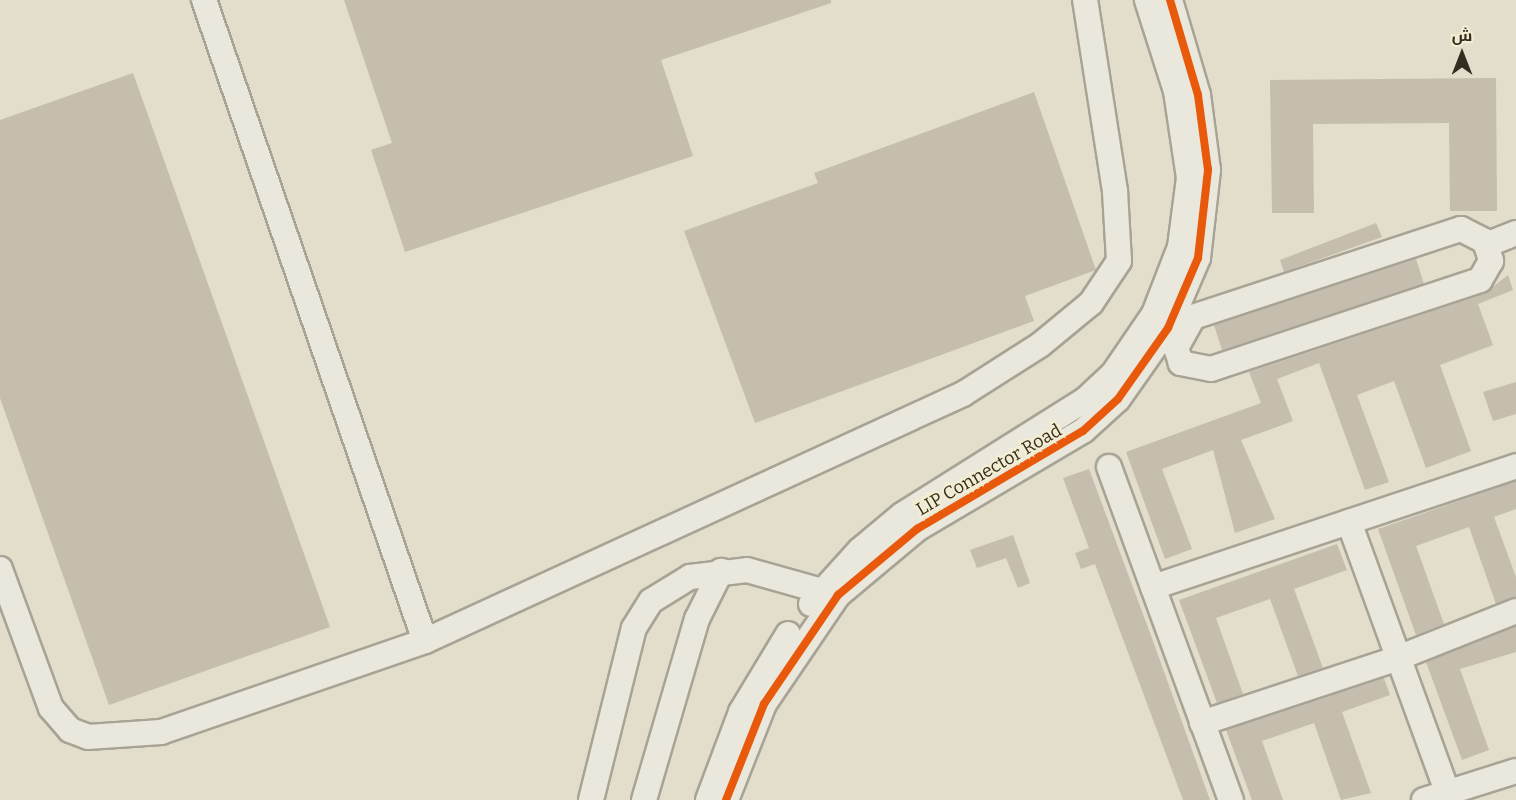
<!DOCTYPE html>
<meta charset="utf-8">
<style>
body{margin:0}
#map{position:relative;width:1516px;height:800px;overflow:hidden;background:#e2decb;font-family:Bitter,Cairo,serif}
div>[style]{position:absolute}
.building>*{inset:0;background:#c5bdad}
.roads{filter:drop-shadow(2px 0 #a7a395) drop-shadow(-2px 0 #a7a395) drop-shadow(0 2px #a7a395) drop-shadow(0 -2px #a7a395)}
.minor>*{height:24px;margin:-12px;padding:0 12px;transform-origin:12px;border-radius:12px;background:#eae8dd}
.cycleway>*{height:8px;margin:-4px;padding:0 4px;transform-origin:4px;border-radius:4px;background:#e8590c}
span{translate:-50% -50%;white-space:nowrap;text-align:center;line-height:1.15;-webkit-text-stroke:4.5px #f3eed1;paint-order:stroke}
.street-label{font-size:18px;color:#342c1e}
.north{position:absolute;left:1432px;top:24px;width:60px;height:60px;-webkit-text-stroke:4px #f3eed1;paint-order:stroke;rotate:0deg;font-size:16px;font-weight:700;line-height:24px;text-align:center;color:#342c1e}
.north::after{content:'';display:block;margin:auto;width:21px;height:27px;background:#342c1e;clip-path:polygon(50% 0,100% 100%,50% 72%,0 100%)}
</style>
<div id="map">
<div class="building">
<div style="clip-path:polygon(344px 0,831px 0,831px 3px,661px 60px,693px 156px,405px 252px,371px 150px,392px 143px)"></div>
<div style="clip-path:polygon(133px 73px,330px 627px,109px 705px,0 398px,0 120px)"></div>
<div style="clip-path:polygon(1496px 78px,1497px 211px,1450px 211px,1449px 123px,1313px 124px,1314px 213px,1272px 213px,1270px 80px)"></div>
<div style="clip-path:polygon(1034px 92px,1096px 270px,1025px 296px,1034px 321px,755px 423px,684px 231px,818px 183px,814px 173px)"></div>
<div style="clip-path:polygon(1376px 223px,1382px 237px,1284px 272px,1280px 260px)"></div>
<div style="clip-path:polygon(1416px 259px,1424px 284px,1222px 350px,1214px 325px)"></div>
<div style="clip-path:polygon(1508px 275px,1513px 290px,1478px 304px,1493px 345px,1440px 365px,1471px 451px,1426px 468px,1394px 381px,1357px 395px,1389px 482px,1365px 490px,1319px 363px,1277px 379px,1293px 421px,1241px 440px,1275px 519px,1235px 533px,1213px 450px,1162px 469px,1192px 549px,1165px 559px,1126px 452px,1261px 403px,1249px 372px,1484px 294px)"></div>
<div style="clip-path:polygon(1516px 382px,1516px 414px,1493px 421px,1483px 392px)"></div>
<div style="clip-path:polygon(1089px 469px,1153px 641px,1210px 800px,1183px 800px,1095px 564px,1081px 569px,1075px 553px,1089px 548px,1063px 478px)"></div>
<div style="clip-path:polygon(1516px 481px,1516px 509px,1494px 517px,1516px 577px,1516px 597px,1496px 604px,1469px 527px,1416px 546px,1444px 624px,1416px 635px,1378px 529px)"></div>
<div style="clip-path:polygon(1013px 535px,1030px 583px,1018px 588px,1006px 558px,977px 568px,970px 550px)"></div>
<div style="clip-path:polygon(1337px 544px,1347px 570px,1294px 589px,1323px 668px,1298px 676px,1270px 599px,1216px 618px,1243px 694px,1217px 703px,1179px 600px)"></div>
<div style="clip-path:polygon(1516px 626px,1516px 652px,1460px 669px,1489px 750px,1462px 760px,1426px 662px)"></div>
<div style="clip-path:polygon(1384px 678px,1390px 695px,1342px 712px,1371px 793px,1341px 800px,1314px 723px,1262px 741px,1283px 800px,1252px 800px,1226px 730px)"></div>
</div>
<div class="roads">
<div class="minor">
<div style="left:204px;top:0;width:678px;rotate:70.98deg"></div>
<div style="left:425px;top:641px;width:592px;rotate:-24.66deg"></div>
<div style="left:963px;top:394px;width:91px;rotate:-32.5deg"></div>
<div style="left:1040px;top:345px;width:66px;rotate:-39.5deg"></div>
<div style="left:1091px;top:303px;width:50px;rotate:-56.3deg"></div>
<div style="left:1119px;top:261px;width:70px;rotate:-93.3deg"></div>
<div style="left:1115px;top:191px;width:193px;rotate:-98.9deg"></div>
<div style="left:1461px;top:229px;width:27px;rotate:27deg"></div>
<div style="left:1485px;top:241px;width:21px;rotate:73deg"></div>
<div style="left:1491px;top:261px;width:22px;rotate:120deg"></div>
<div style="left:1480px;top:280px;width:283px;rotate:161.7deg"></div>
<div style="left:1211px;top:369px;width:31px;rotate:-169deg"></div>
<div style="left:1181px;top:363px;width:16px;rotate:-108deg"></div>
<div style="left:1176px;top:348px;width:35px;rotate:-61deg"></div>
<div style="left:1193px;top:317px;width:282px;rotate:-18.2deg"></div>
<div style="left:1486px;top:245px;width:32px;rotate:-22deg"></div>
<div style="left:1109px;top:467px;width:355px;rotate:69.9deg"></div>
<div style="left:1349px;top:522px;width:296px;rotate:70deg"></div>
<div style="left:0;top:569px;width:148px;rotate:69.9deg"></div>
<div style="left:51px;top:708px;width:29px;rotate:49deg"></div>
<div style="left:70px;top:730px;width:19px;rotate:21deg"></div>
<div style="left:88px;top:737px;width:73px;rotate:-3.9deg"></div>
<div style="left:161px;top:732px;width:279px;rotate:-19deg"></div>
<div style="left:1153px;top:587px;width:383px;rotate:-18.4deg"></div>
<div style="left:811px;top:604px;width:73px;rotate:-47.8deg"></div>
<div style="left:860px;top:550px;width:55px;rotate:-39.8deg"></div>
<div style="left:902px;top:515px;width:218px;rotate:-32.2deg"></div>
<div style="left:1086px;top:399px;width:37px;rotate:-43deg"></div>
<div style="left:1113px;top:374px;width:73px;rotate:-55.7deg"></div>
<div style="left:1154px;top:314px;width:72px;rotate:-68.8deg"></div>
<div style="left:1180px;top:247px;width:70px;rotate:-82.6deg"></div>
<div style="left:1189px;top:178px;width:88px;rotate:-98.5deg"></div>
<div style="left:1176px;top:91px;width:96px;rotate:-107.7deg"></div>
<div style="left:1202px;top:723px;width:206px;rotate:-18.3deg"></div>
<div style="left:1398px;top:658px;width:127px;rotate:-21.7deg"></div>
<div style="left:591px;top:800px;width:177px;rotate:-76deg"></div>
<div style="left:634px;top:628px;width:32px;rotate:-58deg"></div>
<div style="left:651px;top:601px;width:46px;rotate:-31.6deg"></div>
<div style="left:690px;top:577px;width:57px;rotate:-7deg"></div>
<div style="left:747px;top:570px;width:92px;rotate:15.7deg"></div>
<div style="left:644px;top:800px;width:189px;rotate:-73.7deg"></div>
<div style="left:697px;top:619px;width:54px;rotate:-63.4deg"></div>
<div style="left:708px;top:800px;width:94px;rotate:-69.4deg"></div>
<div style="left:741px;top:712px;width:91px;rotate:-58.9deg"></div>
<div style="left:726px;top:800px;width:103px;rotate:-68.4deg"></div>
<div style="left:764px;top:704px;width:132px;rotate:-55.8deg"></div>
<div style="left:838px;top:595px;width:103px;rotate:-39.9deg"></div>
<div style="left:917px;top:529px;width:193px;rotate:-30.6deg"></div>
<div style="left:1083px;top:431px;width:47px;rotate:-42.4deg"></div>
<div style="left:1118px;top:399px;width:87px;rotate:-54.8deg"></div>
<div style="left:1168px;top:328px;width:76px;rotate:-66.8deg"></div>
<div style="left:1198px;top:258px;width:89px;rotate:-83.5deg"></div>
<div style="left:1208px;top:170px;width:76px;rotate:-97.6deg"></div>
<div style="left:1198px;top:95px;width:99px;rotate:-106.4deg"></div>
<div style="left:1424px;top:800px;width:96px;rotate:-17.5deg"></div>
</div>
</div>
<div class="cycleway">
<div style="left:726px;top:800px;width:103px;rotate:-68.4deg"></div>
<div style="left:764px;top:704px;width:132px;rotate:-55.8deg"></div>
<div style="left:838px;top:595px;width:103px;rotate:-39.9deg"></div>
<div style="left:917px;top:529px;width:193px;rotate:-30.6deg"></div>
<div style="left:1083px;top:431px;width:47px;rotate:-42.4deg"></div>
<div style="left:1118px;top:399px;width:87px;rotate:-54.8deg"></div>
<div style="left:1168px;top:328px;width:76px;rotate:-66.8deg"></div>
<div style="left:1198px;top:258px;width:89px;rotate:-83.5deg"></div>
<div style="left:1208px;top:170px;width:76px;rotate:-97.6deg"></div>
<div style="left:1198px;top:95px;width:99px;rotate:-106.4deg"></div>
</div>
<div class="street-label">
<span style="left:989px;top:470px;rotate:-30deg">LIP Connector Road</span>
</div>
<div class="north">ش</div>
</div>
